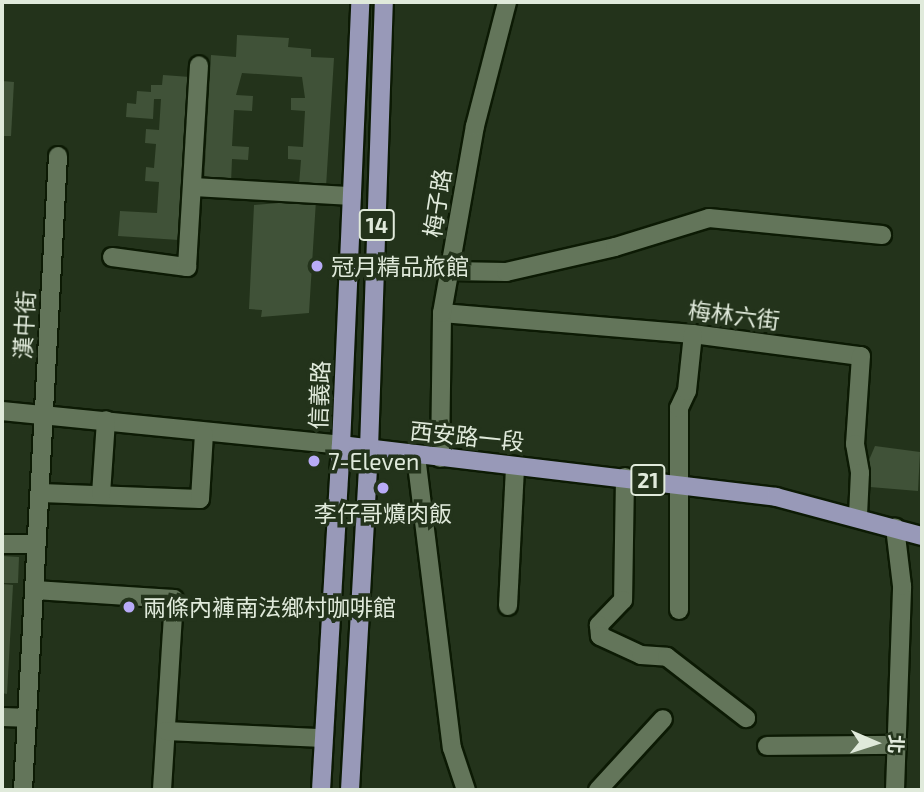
<!DOCTYPE html>
<meta charset="utf-8">
<style>
body{margin:0}
#map{position:relative;width:924px;height:792px;overflow:hidden;background:#23331b;font-family:"Exo 2","Noto Sans TC",sans-serif}
div>[style]{position:absolute}
.building>*{inset:0;background:#405238}
.roads{filter:drop-shadow(2px 0 #0c1a04) drop-shadow(-2px 0 #0c1a04) drop-shadow(0 2px #0c1a04) drop-shadow(0 -2px #0c1a04)}
.minor>*{height:18px;margin:-9px;padding:0 9px;transform-origin:9px;border-radius:9px;background:#63755a}
.major>*{height:18px;margin:-9px;padding:0 9px;transform-origin:9px;border-radius:9px;background:#9899b8}
.dots>*{width:19px;height:19px;translate:-50% -50%;box-sizing:border-box;border:4px solid #23331b;border-radius:50%}
span{translate:-50% -50%;white-space:nowrap;text-align:center;line-height:1.15;-webkit-text-stroke:7px #23331b;paint-order:stroke}
.shield-label span{padding:2px 5px;background:#23331b;border:2px solid;border-radius:5px;-webkit-text-stroke-width:0}
.shield-label{font-size:21px;color:#e0eadb;font-weight:700}
.street-label{font-size:23px;color:#e0eadb}
.poi-label{font-size:23px;color:#e0eadb}
.left{translate:0 -50%;text-align:left}
.frame{position:absolute;inset:0;border:4px solid #e0eadb;pointer-events:none}
.north{position:absolute;left:840px;top:708px;width:70px;height:70px;-webkit-text-stroke:5px #23331b;paint-order:stroke;rotate:93deg;font-size:19px;font-weight:700;line-height:28px;text-align:center;color:#e0eadb}
.north::after{content:'';display:block;margin:auto;width:24px;height:32px;background:#e0eadb;clip-path:polygon(50% 0,100% 100%,50% 72%,0 100%)}
</style>
<div id="map">
<div class="building">
<div style="clip-path:polygon(237px 35px,289px 38px,288px 47px,311px 49px,311px 57px,334px 58px,326px 187px,299px 185px,301px 160px,288px 159px,288px 146px,303px 147px,305px 111px,291px 110px,291px 98px,305px 98px,302px 77px,242px 73px,236px 95px,253px 96px,252px 111px,234px 110px,232px 146px,249px 147px,248px 160px,232px 159px,231px 183px,204px 182px,211px 55px,236px 57px)"></div>
<div style="clip-path:polygon(163px 75px,190px 77px,179px 240px,118px 236px,120px 211px,157px 213px,159px 182px,145px 181px,146px 167px,154px 168px,156px 144px,145px 143px,146px 129px,159px 130px,161px 99px,154px 99px,153px 119px,126px 117px,127px 103px,136px 104px,137px 91px,151px 92px,151px 85px,162px 85px)"></div>
<div style="clip-path:polygon(2px 81px,14px 82px,11px 136px,2px 136px)"></div>
<div style="clip-path:polygon(316px 200px,309px 313px,261px 317px,262px 310px,249px 309px,254px 205px)"></div>
<div style="clip-path:polygon(875px 446px,920px 452px,918px 491px,858px 486px)"></div>
<div style="clip-path:polygon(2px 556px,19px 557px,18px 583px,2px 583px)"></div>
<div style="clip-path:polygon(2px 584px,13px 585px,7px 694px,2px 693px)"></div>
</div>
<div class="roads">
<div class="minor">
<div style="left:194px;top:187px;width:158px;rotate:3.3deg"></div>
<div style="left:112px;top:257px;width:76px;rotate:7.6deg"></div>
<div style="left:187px;top:267px;width:202px;rotate:-86.6deg"></div>
<div style="left:451px;top:271px;width:55px;rotate:1deg"></div>
<div style="left:506px;top:272px;width:112px;rotate:-12.9deg"></div>
<div style="left:615px;top:247px;width:98px;rotate:-17.1deg"></div>
<div style="left:709px;top:218px;width:174px;rotate:5.6deg"></div>
<div style="left:442px;top:313px;width:252px;rotate:4.8deg"></div>
<div style="left:693px;top:334px;width:169px;rotate:7.5deg"></div>
<div style="left:861px;top:356px;width:88px;rotate:93.9deg"></div>
<div style="left:855px;top:444px;width:29px;rotate:80deg"></div>
<div style="left:860px;top:473px;width:42px;rotate:92.7deg"></div>
<div style="left:2px;top:411px;width:341px;rotate:5.7deg"></div>
<div style="left:416px;top:456px;width:294px;rotate:83deg"></div>
<div style="left:452px;top:748px;width:44px;rotate:71.6deg"></div>
<div style="left:440px;top:458px;width:145px;rotate:-89.2deg"></div>
<div style="left:442px;top:313px;width:190px;rotate:-80deg"></div>
<div style="left:475px;top:126px;width:128px;rotate:-75.5deg"></div>
<div style="left:625px;top:477px;width:123px;rotate:90.9deg"></div>
<div style="left:623px;top:600px;width:35px;rotate:134deg"></div>
<div style="left:599px;top:625px;width:11px;rotate:85deg"></div>
<div style="left:600px;top:636px;width:45px;rotate:24.9deg"></div>
<div style="left:641px;top:655px;width:26px;rotate:4deg"></div>
<div style="left:667px;top:657px;width:100px;rotate:37.7deg"></div>
<div style="left:41px;top:493px;width:159px;rotate:2.2deg"></div>
<div style="left:200px;top:499px;width:65px;rotate:-86.5deg"></div>
<div style="left:101px;top:494px;width:74px;rotate:-86.1deg"></div>
<div style="left:2px;top:544px;width:34px"></div>
<div style="left:35px;top:590px;width:139px;rotate:3.7deg"></div>
<div style="left:174px;top:599px;width:191px;rotate:93.6deg"></div>
<div style="left:508px;top:606px;width:140px;rotate:-87.1deg"></div>
<div style="left:679px;top:610px;width:202px;rotate:-90deg"></div>
<div style="left:679px;top:408px;width:19px;rotate:-65deg"></div>
<div style="left:687px;top:391px;width:57px;rotate:-84deg"></div>
<div style="left:2px;top:717px;width:23px;rotate:2deg"></div>
<div style="left:166px;top:731px;width:157px;rotate:2.6deg"></div>
<div style="left:767px;top:746px;width:126px;rotate:-0.5deg"></div>
<div style="left:23px;top:790px;width:635px;rotate:-86.84deg"></div>
<div style="left:598px;top:790px;width:96px;rotate:-47.5deg"></div>
<div style="left:895px;top:790px;width:204px;rotate:-88deg"></div>
<div style="left:902px;top:586px;width:59px;rotate:-96.8deg"></div>
</div>
<div class="major">
<div style="left:341px;top:445px;width:438px;rotate:6.8deg"></div>
<div style="left:776px;top:497px;width:151px;rotate:15deg"></div>
<div style="left:321px;top:790px;width:346px;rotate:-86.7deg"></div>
<div style="left:341px;top:445px;width:443px;rotate:-87.5deg"></div>
<div style="left:350px;top:790px;width:342px;rotate:-86.8deg"></div>
<div style="left:369px;top:449px;width:447px;rotate:-88.1deg"></div>
</div>
</div>
<div class="dots">
<div style="left:317px;top:266px;background:#b8abf7"></div>
<div style="left:314px;top:461px;background:#b8abf7"></div>
<div style="left:383px;top:488px;background:#b8abf7"></div>
<div style="left:129px;top:607px;background:#b8abf7"></div>
</div>
<div class="shield-label">
<span style="left:377px;top:225px">14</span>
<span style="left:648px;top:480px">21</span>
</div>
<div class="street-label">
<span style="left:437px;top:203px;rotate:-81deg">梅子路</span>
<span style="left:734px;top:315px;rotate:7deg">梅林六街</span>
<span style="left:24px;top:325px;rotate:-87deg">漢中街</span>
<span style="left:319px;top:395px;rotate:-88deg">信義路</span>
<span style="left:467px;top:436px;rotate:6deg">西安路一段</span>
</div>
<div class="poi-label">
<span class="left" style="left:331px;top:266px">冠月精品旅館</span>
<span class="left" style="left:328px;top:461px">7-Eleven</span>
<span style="left:383px;top:513px">李仔哥爌肉飯</span>
<span class="left" style="left:143px;top:607px">兩條內褲南法鄉村咖啡館</span>
</div>
<div class="frame"></div>
<div class="north">北</div>
</div>
